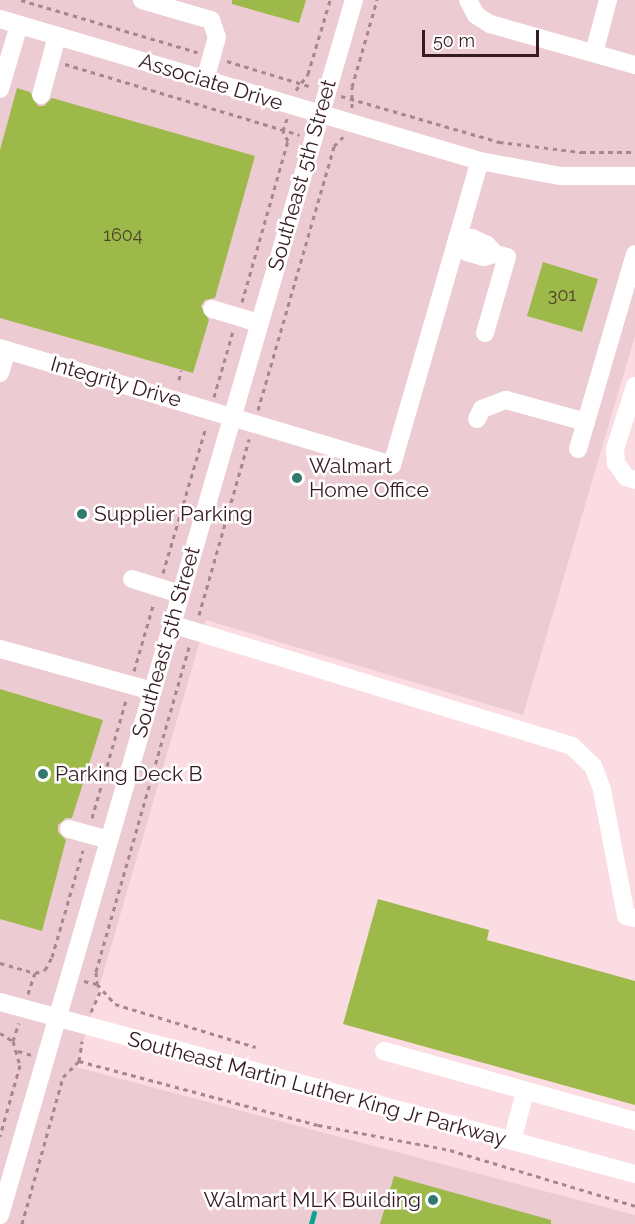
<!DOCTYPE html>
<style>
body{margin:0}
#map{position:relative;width:635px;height:1224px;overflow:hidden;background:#fcdce3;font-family:Raleway,sans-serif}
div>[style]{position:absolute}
.built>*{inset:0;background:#edcbd3}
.stream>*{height:4.5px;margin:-2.25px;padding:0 2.25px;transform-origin:2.25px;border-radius:2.25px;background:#0aa494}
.building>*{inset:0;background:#9cb949}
.path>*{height:3px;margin-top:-1.5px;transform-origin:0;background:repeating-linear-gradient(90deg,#a6878f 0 4.5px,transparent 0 9px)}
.minor>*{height:18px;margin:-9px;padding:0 9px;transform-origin:9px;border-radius:9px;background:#fff}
.dots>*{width:16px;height:16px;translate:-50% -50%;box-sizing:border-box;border:3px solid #fff;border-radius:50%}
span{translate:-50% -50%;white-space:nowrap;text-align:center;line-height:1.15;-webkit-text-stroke:5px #fff;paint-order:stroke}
.number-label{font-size:18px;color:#50422c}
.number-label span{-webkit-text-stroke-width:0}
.street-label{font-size:21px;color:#371b23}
.poi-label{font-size:21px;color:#371b23}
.left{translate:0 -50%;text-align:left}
.right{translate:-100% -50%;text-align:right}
.scale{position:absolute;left:422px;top:30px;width:117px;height:27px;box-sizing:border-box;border:3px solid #371b23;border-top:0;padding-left:8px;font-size:18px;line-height:21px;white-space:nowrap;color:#371b23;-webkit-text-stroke:4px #fff;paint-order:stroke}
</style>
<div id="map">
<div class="built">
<div style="clip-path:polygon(0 0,635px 0,635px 336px,523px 715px,206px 620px,76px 1067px,635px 1215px,635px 1224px,0 1224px)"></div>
</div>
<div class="stream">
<div style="left:311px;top:1224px;width:11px;rotate:-75deg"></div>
</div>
<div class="building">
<div style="clip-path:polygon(232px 0,306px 0,299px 23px,232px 4px)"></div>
<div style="clip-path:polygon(17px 88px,30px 92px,38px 106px,44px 106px,52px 98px,255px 156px,215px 298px,205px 300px,201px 306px,209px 320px,193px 373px,0 318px,0 150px)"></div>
<div style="clip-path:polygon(543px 262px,598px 279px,582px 332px,527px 316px)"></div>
<div style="clip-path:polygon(0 689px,103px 720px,72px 818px,66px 818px,58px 825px,58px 832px,66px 840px,42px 931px,0 919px)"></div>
<div style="clip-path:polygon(378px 899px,489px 930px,487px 940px,635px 981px,635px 1105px,343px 1024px)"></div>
<div style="clip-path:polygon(394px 1176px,551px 1220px,551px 1224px,380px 1224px)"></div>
</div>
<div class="path">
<div style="left:21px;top:0;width:184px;rotate:16.5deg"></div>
<div style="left:227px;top:61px;width:89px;rotate:17deg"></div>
<div style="left:65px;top:64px;width:245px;rotate:16.8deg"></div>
<div style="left:296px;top:90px;width:20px;rotate:-53deg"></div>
<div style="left:308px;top:74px;width:77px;rotate:-73.4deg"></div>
<div style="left:341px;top:96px;width:165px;rotate:16.2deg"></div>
<div style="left:499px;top:142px;width:83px;rotate:7deg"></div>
<div style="left:581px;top:152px;width:54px"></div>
<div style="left:352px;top:108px;width:21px;rotate:-90deg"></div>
<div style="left:352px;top:87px;width:91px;rotate:-74deg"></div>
<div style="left:242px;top:302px;width:167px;rotate:-74.1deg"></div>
<div style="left:288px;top:141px;width:11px;rotate:-117deg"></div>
<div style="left:283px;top:131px;width:13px;rotate:-72deg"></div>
<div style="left:179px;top:380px;width:10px;rotate:-79deg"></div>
<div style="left:214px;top:397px;width:69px;rotate:-73.9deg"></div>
<div style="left:258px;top:410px;width:275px;rotate:-73.9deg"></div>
<div style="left:334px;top:146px;width:13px;rotate:-45deg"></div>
<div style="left:163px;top:573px;width:152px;rotate:-73.6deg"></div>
<div style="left:199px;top:615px;width:183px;rotate:-74.1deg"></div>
<div style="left:189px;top:647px;width:338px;rotate:106deg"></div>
<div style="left:96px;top:972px;width:12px;rotate:85deg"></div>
<div style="left:97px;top:984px;width:27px;rotate:48deg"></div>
<div style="left:115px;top:1004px;width:147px;rotate:17deg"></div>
<div style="left:134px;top:671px;width:72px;rotate:-73.8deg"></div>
<div style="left:92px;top:818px;width:123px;rotate:-73.9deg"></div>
<div style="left:0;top:963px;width:36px;rotate:16deg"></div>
<div style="left:84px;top:981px;width:13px;rotate:13deg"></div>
<div style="left:28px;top:994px;width:22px;rotate:-72deg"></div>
<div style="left:35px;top:973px;width:10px;rotate:-17deg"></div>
<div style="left:45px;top:970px;width:15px;rotate:-62deg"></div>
<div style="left:52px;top:957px;width:111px;rotate:-73.8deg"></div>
<div style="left:91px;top:1012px;width:22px;rotate:-66deg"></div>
<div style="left:0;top:1033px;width:15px;rotate:32deg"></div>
<div style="left:13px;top:1041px;width:25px;rotate:74deg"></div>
<div style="left:20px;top:1065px;width:74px;rotate:105.7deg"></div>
<div style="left:13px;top:1041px;width:19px;rotate:-72deg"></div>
<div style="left:18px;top:1051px;width:15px;rotate:16deg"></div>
<div style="left:79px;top:1061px;width:20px;rotate:-81deg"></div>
<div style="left:22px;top:1224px;width:153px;rotate:-74.4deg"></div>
<div style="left:63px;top:1077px;width:23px;rotate:-45deg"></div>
<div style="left:79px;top:1061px;width:247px;rotate:15deg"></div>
<div style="left:318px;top:1125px;width:134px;rotate:10.7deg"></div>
<div style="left:450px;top:1150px;width:193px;rotate:16.8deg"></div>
</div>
<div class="minor">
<div style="left:142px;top:0;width:72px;rotate:16.2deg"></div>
<div style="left:211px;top:20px;width:18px;rotate:71deg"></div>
<div style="left:217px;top:37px;width:45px;rotate:105.6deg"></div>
<div style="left:468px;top:0;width:17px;rotate:62deg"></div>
<div style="left:476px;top:15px;width:17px;rotate:33deg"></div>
<div style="left:490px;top:24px;width:151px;rotate:15.8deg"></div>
<div style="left:0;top:19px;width:501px;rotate:16.48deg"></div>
<div style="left:480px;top:161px;width:81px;rotate:10.6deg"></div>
<div style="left:560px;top:176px;width:75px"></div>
<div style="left:594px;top:53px;width:55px;rotate:-75.2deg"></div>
<div style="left:0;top:89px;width:67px;rotate:-73.5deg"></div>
<div style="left:41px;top:95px;width:61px;rotate:-74.8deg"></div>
<div style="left:472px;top:238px;width:17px;rotate:25deg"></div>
<div style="left:487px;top:245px;width:12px;rotate:48deg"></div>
<div style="left:495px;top:254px;width:11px;rotate:165deg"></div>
<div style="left:484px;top:257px;width:18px;rotate:-164deg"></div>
<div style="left:467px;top:252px;width:16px;rotate:-130deg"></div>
<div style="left:457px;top:240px;width:15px;rotate:-8deg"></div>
<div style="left:212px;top:309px;width:49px;rotate:16.6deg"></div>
<div style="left:485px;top:333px;width:79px;rotate:-73.9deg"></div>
<div style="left:507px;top:257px;width:12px;rotate:-166deg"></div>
<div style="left:0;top:348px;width:409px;rotate:16.6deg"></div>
<div style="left:392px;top:465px;width:316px;rotate:-73.9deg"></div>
<div style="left:0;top:373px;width:24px;rotate:-73deg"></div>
<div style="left:635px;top:386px;width:66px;rotate:107.6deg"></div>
<div style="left:615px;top:449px;width:14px;rotate:86deg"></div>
<div style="left:616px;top:463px;width:17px;rotate:54deg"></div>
<div style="left:626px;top:477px;width:9px;rotate:18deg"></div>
<div style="left:477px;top:419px;width:11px;rotate:-63deg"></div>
<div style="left:482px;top:409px;width:26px;rotate:-21deg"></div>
<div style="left:506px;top:400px;width:83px;rotate:15.4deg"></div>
<div style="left:578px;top:449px;width:203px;rotate:-73.7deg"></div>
<div style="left:132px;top:579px;width:50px;rotate:17.4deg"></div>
<div style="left:171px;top:624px;width:419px;rotate:16.9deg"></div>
<div style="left:572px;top:746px;width:29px;rotate:44deg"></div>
<div style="left:593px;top:766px;width:26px;rotate:69deg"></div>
<div style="left:602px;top:790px;width:128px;rotate:79.2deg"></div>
<div style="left:626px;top:916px;width:9px;rotate:13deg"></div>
<div style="left:0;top:649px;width:158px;rotate:15.4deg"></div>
<div style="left:69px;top:829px;width:41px;rotate:15.4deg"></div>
<div style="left:0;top:1002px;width:658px;rotate:15.16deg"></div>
<div style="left:384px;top:1051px;width:261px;rotate:15.6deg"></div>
<div style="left:512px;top:1141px;width:51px;rotate:-75.1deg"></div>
<div style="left:0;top:1215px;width:1266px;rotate:-73.76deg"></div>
</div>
<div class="dots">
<div style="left:297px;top:478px;background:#33796e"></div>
<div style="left:82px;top:514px;background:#33796e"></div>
<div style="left:43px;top:774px;background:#33796e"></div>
<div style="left:433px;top:1200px;background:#33796e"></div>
</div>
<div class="number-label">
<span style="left:123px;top:235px">1604</span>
<span style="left:562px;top:295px">301</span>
</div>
<div class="street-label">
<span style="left:211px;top:82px;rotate:17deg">Associate Drive</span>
<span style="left:302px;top:175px;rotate:-74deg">Southeast 5th Street</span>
<span style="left:116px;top:382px;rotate:16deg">Integrity Drive</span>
<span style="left:166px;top:642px;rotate:-74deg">Southeast 5th Street</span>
<span style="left:317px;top:1089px;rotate:15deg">Southeast Martin Luther King Jr Parkway</span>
</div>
<div class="poi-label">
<span class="left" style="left:309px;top:478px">Walmart<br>Home Office</span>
<span class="left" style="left:94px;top:514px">Supplier Parking</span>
<span class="left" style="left:55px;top:774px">Parking Deck B</span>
<span class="right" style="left:421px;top:1200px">Walmart MLK Building</span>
</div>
<div class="scale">50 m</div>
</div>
